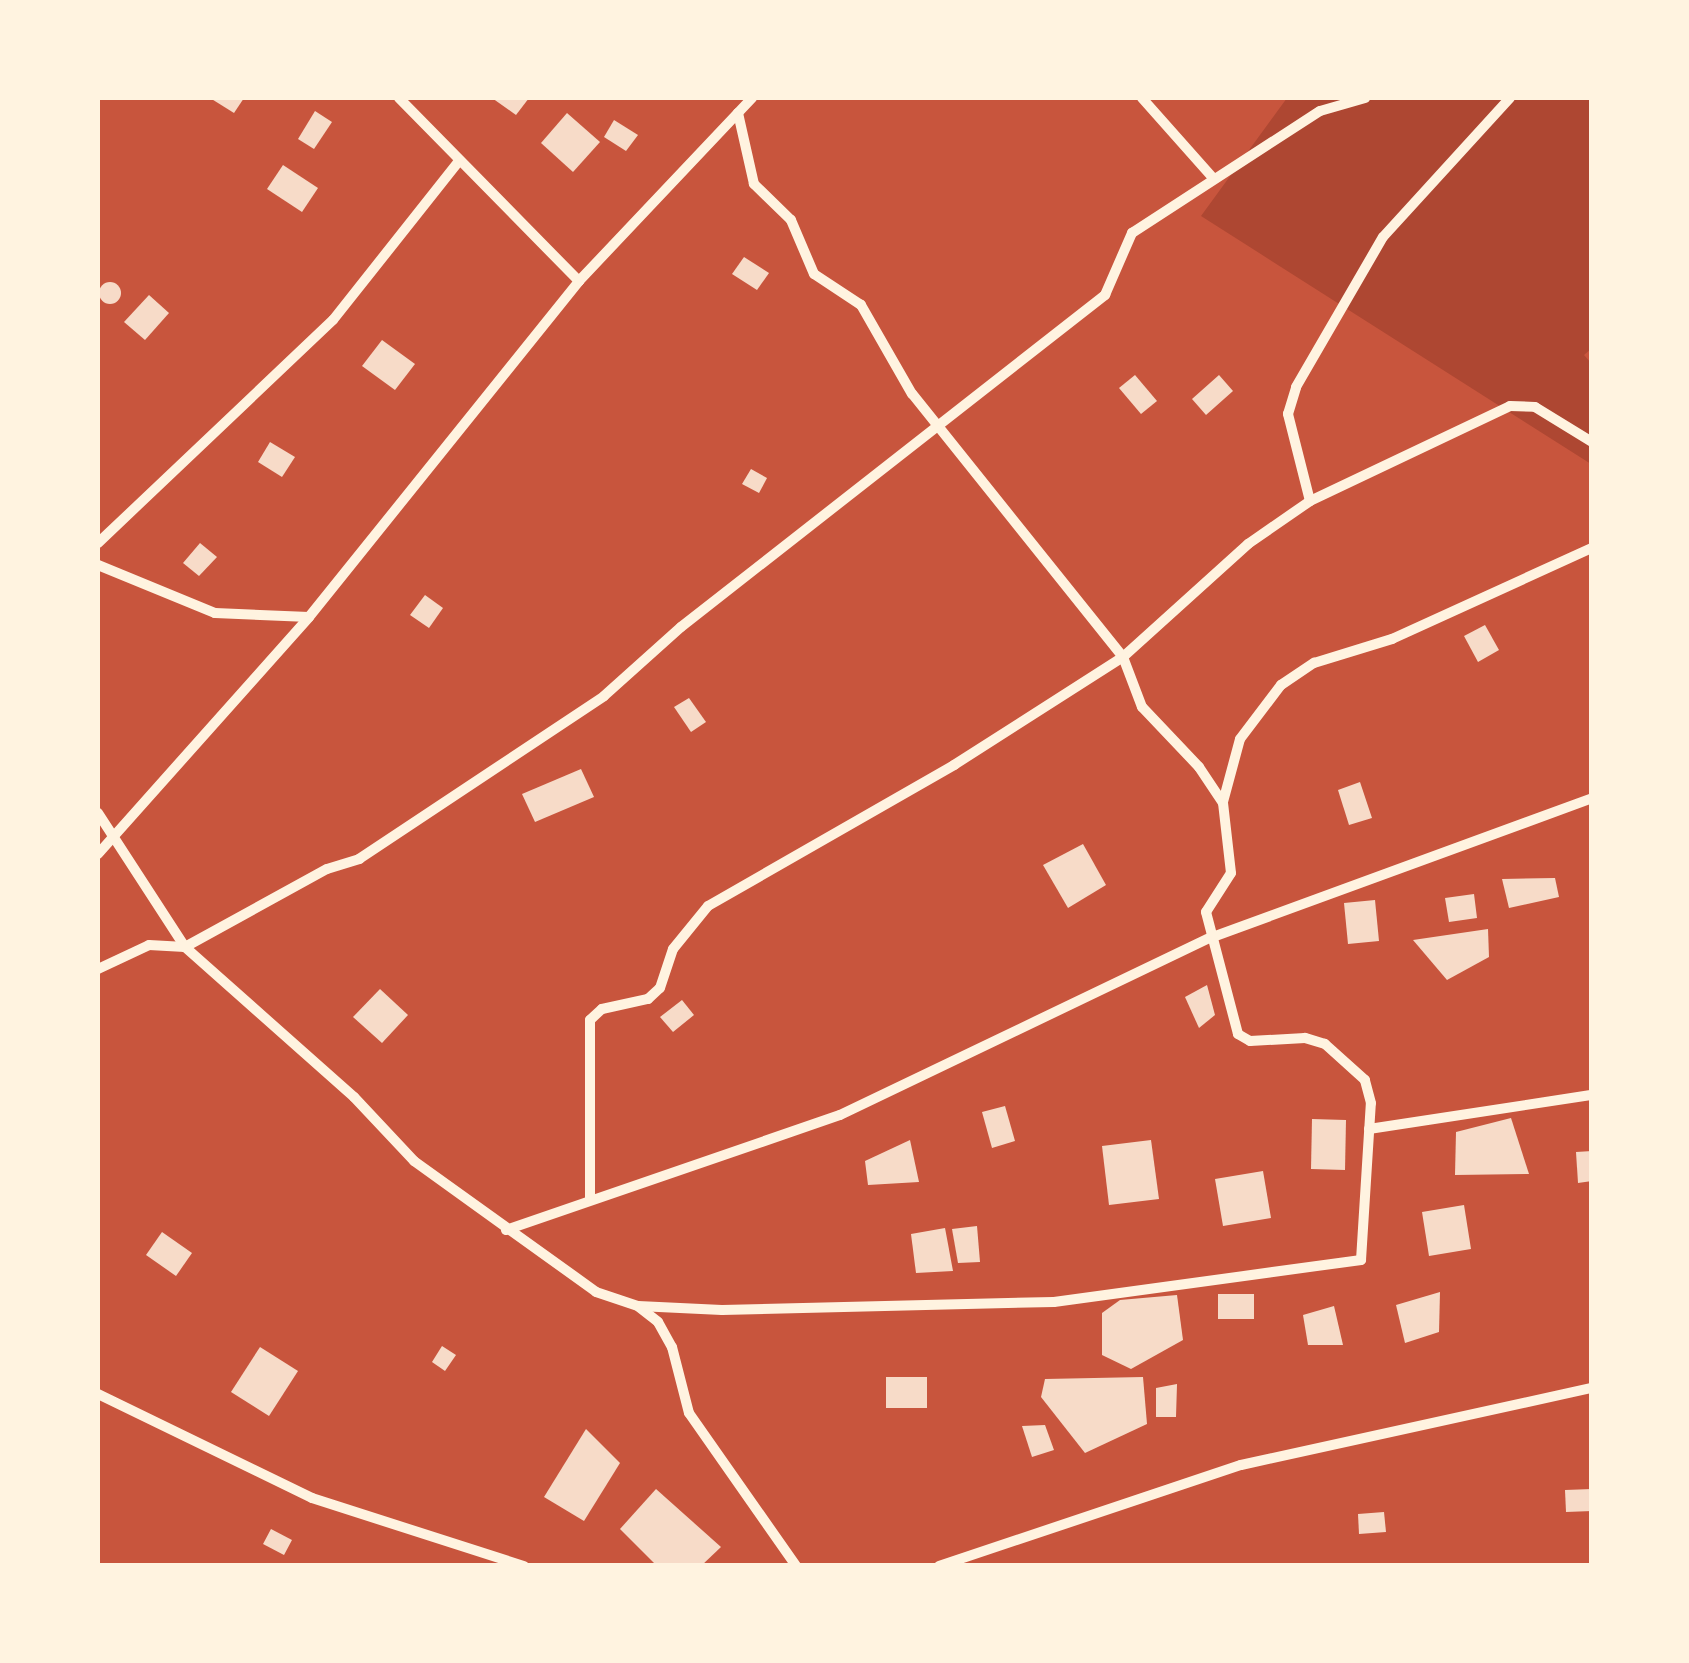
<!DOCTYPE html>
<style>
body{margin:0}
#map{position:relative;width:1689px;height:1663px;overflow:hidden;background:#c8553d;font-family:Merriweather,serif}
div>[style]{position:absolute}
.green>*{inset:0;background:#ae4732}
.building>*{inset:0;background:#f7dbc8}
.round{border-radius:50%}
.minor>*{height:10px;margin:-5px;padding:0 5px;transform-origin:5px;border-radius:5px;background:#fff3e0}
span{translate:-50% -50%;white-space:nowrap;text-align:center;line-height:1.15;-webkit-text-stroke:9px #fff3e0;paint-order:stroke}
.frame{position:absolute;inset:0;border:100px solid #fff3e0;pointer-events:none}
</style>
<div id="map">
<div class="green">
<div style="clip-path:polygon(1287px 98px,1591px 98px,1592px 348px,1584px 355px,1591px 363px,1591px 464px,1201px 216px)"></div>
</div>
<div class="building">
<div style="clip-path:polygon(210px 98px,244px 98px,234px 113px)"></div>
<div style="clip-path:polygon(492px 98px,529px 98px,516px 115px)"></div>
<div style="clip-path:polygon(315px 111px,332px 122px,314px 149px,298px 139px)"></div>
<div style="clip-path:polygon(567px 113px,600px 142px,573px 172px,541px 143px)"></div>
<div style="clip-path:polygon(614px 120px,638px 135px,626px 151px,604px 137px)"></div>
<div style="clip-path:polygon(283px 165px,318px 188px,302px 212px,267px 189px)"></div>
<div style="clip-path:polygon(744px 257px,769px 273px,757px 290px,732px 274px)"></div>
<div class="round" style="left:99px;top:282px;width:22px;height:22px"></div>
<div style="clip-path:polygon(149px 295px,169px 313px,145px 340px,124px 322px)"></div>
<div style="clip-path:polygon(382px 340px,415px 364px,395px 390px,362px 366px)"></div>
<div style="clip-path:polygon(1135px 375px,1157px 401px,1141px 414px,1119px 388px)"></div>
<div style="clip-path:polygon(1219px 375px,1233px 391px,1206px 415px,1192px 399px)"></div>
<div style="clip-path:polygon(270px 442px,295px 457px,282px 477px,258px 462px)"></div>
<div style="clip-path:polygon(751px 469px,767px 478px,759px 493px,742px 484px)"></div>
<div style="clip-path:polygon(200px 543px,217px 557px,199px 576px,183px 563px)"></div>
<div style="clip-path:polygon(425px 595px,443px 608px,429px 628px,410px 615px)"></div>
<div style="clip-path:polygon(1485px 625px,1499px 650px,1478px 662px,1464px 636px)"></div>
<div style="clip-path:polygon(689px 698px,706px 722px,691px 732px,674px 707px)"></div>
<div style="clip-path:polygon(581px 769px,594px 797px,535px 822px,522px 794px)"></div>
<div style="clip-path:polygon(1360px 782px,1372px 818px,1349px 825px,1338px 790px)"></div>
<div style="clip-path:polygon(1083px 844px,1106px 885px,1068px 908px,1043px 865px)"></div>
<div style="clip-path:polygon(1555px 878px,1559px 897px,1509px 908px,1502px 879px)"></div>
<div style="clip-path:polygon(1474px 894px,1477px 918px,1449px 922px,1445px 898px)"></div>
<div style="clip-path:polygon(1375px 900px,1379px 941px,1348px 944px,1344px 903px)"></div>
<div style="clip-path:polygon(1488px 929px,1489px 957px,1447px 980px,1413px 940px)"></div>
<div style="clip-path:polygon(1207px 985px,1215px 1015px,1199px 1028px,1185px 997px)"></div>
<div style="clip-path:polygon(380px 989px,408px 1015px,382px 1043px,353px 1017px)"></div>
<div style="clip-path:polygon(682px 1000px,694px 1015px,673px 1032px,660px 1017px)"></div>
<div style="clip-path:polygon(1005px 1106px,1015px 1141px,992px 1148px,982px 1112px)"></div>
<div style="clip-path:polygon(1511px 1118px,1529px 1174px,1455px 1175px,1456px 1132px)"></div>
<div style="clip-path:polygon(1312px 1119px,1346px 1120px,1345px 1170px,1311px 1169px)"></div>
<div style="clip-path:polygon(910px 1140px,919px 1182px,868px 1185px,865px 1161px)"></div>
<div style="clip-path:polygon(1151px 1140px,1159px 1199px,1109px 1205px,1102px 1146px)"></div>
<div style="clip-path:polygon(1592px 1151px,1592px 1181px,1578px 1183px,1576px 1152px)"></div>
<div style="clip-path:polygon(1263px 1171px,1271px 1218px,1223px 1226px,1215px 1179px)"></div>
<div style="clip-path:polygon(1464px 1205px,1471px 1249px,1429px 1256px,1422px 1212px)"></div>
<div style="clip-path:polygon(977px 1226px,980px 1262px,958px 1263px,952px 1229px)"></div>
<div style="clip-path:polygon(945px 1228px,953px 1271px,916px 1273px,911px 1234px)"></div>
<div style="clip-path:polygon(162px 1232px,192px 1253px,176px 1276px,146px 1255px)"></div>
<div style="clip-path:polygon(1440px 1292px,1439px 1332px,1405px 1343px,1396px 1305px)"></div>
<div style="clip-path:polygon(1218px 1294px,1254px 1294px,1254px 1319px,1218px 1319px)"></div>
<div style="clip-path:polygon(1177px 1295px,1183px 1340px,1131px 1369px,1102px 1355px,1102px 1313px,1120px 1300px)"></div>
<div style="clip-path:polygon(1334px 1306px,1343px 1345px,1308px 1345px,1303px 1315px)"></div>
<div style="clip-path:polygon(442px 1346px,456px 1355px,445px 1371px,432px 1362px)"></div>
<div style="clip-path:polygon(260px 1347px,298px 1371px,269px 1416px,231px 1392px)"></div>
<div style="clip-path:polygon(886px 1377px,927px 1377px,927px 1408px,886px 1408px)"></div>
<div style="clip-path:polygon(1143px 1377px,1147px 1424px,1085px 1453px,1041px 1397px,1045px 1379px)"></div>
<div style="clip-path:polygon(1177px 1384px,1176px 1417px,1156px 1417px,1156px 1388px)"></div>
<div style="clip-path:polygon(1045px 1425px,1054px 1450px,1032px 1457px,1022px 1426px)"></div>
<div style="clip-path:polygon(586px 1429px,620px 1463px,584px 1521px,544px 1497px)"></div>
<div style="clip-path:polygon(656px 1489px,721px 1547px,701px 1566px,657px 1566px,620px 1529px)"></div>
<div style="clip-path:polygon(1592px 1489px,1592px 1511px,1566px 1512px,1565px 1490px)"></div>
<div style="clip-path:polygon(1384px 1512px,1386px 1532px,1359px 1534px,1358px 1514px)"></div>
<div style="clip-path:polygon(271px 1529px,292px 1540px,284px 1555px,263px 1544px)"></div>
</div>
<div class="minor">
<div style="left:399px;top:98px;width:257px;rotate:45.5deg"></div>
<div style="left:1142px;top:98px;width:107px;rotate:48.4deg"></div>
<div style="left:1310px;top:501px;width:90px;rotate:-104.2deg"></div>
<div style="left:1288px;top:414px;width:28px;rotate:-73deg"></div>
<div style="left:1296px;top:387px;width:173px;rotate:-59.9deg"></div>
<div style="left:1383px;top:237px;width:188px;rotate:-47.6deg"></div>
<div style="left:98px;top:543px;width:324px;rotate:-43.5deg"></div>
<div style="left:333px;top:320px;width:203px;rotate:-51.6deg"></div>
<div style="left:98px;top:565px;width:126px;rotate:22.3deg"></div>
<div style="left:215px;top:613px;width:94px;rotate:2.4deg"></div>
<div style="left:1223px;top:802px;width:65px;rotate:-74.9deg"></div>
<div style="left:1240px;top:739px;width:68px;rotate:-52.8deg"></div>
<div style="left:1281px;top:685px;width:40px;rotate:-34deg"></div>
<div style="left:1314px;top:663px;width:82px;rotate:-17.1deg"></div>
<div style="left:1392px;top:639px;width:220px;rotate:-24.5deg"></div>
<div style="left:98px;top:813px;width:160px;rotate:57deg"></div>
<div style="left:185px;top:947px;width:226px;rotate:41.6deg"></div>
<div style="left:354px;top:1097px;width:88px;rotate:46.8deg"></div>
<div style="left:414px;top:1161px;width:224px;rotate:35.7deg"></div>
<div style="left:596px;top:1292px;width:44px;rotate:18.4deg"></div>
<div style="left:638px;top:1306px;width:84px;rotate:2.7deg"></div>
<div style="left:722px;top:1310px;width:332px;rotate:-1.4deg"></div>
<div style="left:1054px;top:1302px;width:310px;rotate:-7.8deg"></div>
<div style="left:1361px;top:1260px;width:157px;rotate:-86.4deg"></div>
<div style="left:1371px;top:1103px;width:24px;rotate:-105deg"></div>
<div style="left:1365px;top:1080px;width:54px;rotate:-138deg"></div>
<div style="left:1325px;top:1044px;width:21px;rotate:-163deg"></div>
<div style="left:1305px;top:1038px;width:55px;rotate:176.9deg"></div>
<div style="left:1250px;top:1041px;width:14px;rotate:-150deg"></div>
<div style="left:1238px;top:1034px;width:126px;rotate:-104.7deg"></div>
<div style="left:1206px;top:912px;width:46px;rotate:-57.3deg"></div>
<div style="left:1231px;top:873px;width:70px;rotate:-96.5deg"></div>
<div style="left:1223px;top:803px;width:43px;rotate:-123.7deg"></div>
<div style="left:1199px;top:767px;width:83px;rotate:-133.5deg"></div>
<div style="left:1142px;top:707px;width:53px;rotate:-110.8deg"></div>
<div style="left:1123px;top:657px;width:337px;rotate:-128.7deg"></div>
<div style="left:912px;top:394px;width:103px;rotate:-119.8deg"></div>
<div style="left:861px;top:305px;width:56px;rotate:-146.6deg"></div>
<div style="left:814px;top:274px;width:59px;rotate:-113.1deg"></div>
<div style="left:791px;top:220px;width:52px;rotate:-135.8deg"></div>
<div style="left:754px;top:184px;width:73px;rotate:-102.7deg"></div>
<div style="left:98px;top:854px;width:317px;rotate:-48.3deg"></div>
<div style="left:309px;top:617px;width:431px;rotate:-51.2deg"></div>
<div style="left:579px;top:281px;width:252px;rotate:-46.6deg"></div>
<div style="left:98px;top:969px;width:56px;rotate:-25.2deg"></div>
<div style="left:149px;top:945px;width:36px;rotate:3deg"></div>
<div style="left:185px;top:947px;width:162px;rotate:-28.8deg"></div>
<div style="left:327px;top:869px;width:34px;rotate:-17deg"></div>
<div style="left:359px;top:859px;width:294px;rotate:-33.6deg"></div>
<div style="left:604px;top:696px;width:103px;rotate:-41.9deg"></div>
<div style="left:681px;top:627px;width:539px;rotate:-38.06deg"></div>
<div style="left:1105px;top:295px;width:68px;rotate:-66.5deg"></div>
<div style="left:1132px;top:233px;width:224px;rotate:-33deg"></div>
<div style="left:1320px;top:111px;width:47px;rotate:-16.1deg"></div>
<div style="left:1369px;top:1129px;width:226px;rotate:-8.7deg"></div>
<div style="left:590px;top:1198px;width:178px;rotate:-90deg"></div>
<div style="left:590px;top:1020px;width:16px;rotate:-43deg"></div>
<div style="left:602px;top:1009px;width:47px;rotate:-12.3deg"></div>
<div style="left:648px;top:999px;width:16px;rotate:-43deg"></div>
<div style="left:660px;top:988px;width:41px;rotate:-71.6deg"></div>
<div style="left:673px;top:949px;width:55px;rotate:-50.9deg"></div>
<div style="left:708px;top:906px;width:284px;rotate:-29.8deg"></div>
<div style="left:954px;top:765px;width:201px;rotate:-32.6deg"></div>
<div style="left:1123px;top:657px;width:169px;rotate:-42.1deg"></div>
<div style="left:1248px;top:544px;width:75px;rotate:-34.7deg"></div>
<div style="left:1310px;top:501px;width:221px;rotate:-25.4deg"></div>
<div style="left:1510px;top:406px;width:25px;rotate:2deg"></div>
<div style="left:1535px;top:407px;width:67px;rotate:31.6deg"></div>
<div style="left:506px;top:1230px;width:353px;rotate:-19deg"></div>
<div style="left:840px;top:1115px;width:410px;rotate:-25.6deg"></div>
<div style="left:1210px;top:938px;width:407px;rotate:-20.1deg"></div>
<div style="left:639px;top:1307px;width:24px;rotate:38deg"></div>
<div style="left:658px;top:1322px;width:29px;rotate:61deg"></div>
<div style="left:672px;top:1347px;width:68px;rotate:75.6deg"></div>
<div style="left:689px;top:1413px;width:187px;rotate:55deg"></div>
<div style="left:98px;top:1394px;width:238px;rotate:25.9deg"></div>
<div style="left:312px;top:1498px;width:223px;rotate:17.8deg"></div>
<div style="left:939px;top:1566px;width:318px;rotate:-18.5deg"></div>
<div style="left:1241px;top:1465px;width:359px;rotate:-12.4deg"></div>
</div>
<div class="frame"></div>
</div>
